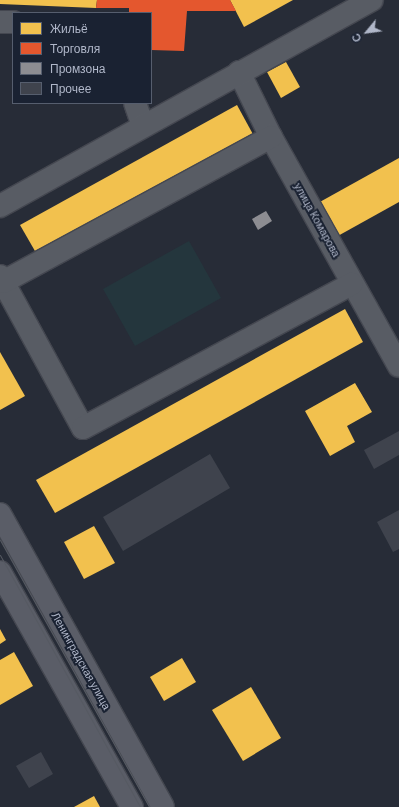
<!DOCTYPE html>
<meta charset="utf-8">
<style>
body{margin:0}
#map{position:relative;width:399px;height:807px;overflow:hidden;background:#272c37;font-family:Barlow,sans-serif}
div>[style]{position:absolute}
.green>*{inset:0;background:#24363d}
.homes>*{inset:0;background:#f2c14e}
.shops>*{inset:0;background:#e4572e}
.industry>*{inset:0;background:#8d8d92}
.building>*{inset:0;background:#3f434d}
.roads{filter:drop-shadow(1px 0 #444750) drop-shadow(-1px 0 #444750) drop-shadow(0 1px #444750) drop-shadow(0 -1px #444750)}
.minor>*{height:22px;margin:-11px;padding:0 11px;transform-origin:11px;border-radius:11px;background:#585c64}
.major>*{height:22px;margin:-11px;padding:0 11px;transform-origin:11px;border-radius:11px;background:#5a5d67}
.tram>*{height:1px;margin:-0.5px;padding:0 0.5px;transform-origin:0.5px;border-radius:0.5px;background:#565a62}
span{translate:-50% -50%;white-space:nowrap;text-align:center;line-height:1.15;-webkit-text-stroke:4px #1a2232;paint-order:stroke}
.street-label{font-size:11px;color:#b0b7c9}
.legend{position:absolute;left:12px;top:12px;width:140px;height:92px;box-sizing:border-box;background:#1a2232;border:1px solid #565e6e;margin:0;padding:5px 7px;list-style:none;font-size:12px;color:#b0b7c9}
.legend li{display:flex;align-items:center;gap:8px;height:20px}
.legend b{width:20px;border:1px solid #565e6e}
.north{position:absolute;left:347px;top:12px;width:40px;height:40px;-webkit-text-stroke:3px #1a2232;paint-order:stroke;rotate:241deg;font-size:11px;font-weight:700;line-height:16px;text-align:center;color:#b0b7c9}
.north::after{content:'';display:block;margin:auto;width:14px;height:18px;background:#b0b7c9;clip-path:polygon(50% 0,100% 100%,50% 72%,0 100%)}
</style>
<div id="map">
<div class="green">
<div style="clip-path:polygon(189px 241px,221px 298px,135px 346px,103px 289px)"></div>
</div>
<div class="homes">
<div style="clip-path:polygon(0 0,97px 0,96px 8px,0 4px)"></div>
<div style="clip-path:polygon(230px 0,293px 0,244px 27px)"></div>
<div style="clip-path:polygon(286px 62px,300px 87px,281px 98px,267px 72px)"></div>
<div style="clip-path:polygon(237px 105px,255px 138px,39px 258px,20px 225px)"></div>
<div style="clip-path:polygon(399px 158px,399px 202px,336px 237px,318px 203px)"></div>
<div style="clip-path:polygon(345px 309px,363px 342px,55px 513px,36px 480px)"></div>
<div style="clip-path:polygon(0 352px,25px 396px,0 410px)"></div>
<div style="clip-path:polygon(355px 383px,372px 412px,347px 426px,355px 442px,330px 456px,305px 411px)"></div>
<div style="clip-path:polygon(94px 526px,115px 563px,84px 579px,64px 542px)"></div>
<div style="clip-path:polygon(0 629px,6px 640px,0 644px)"></div>
<div style="clip-path:polygon(14px 652px,33px 686px,0 705px,0 660px)"></div>
<div style="clip-path:polygon(182px 658px,196px 682px,164px 701px,150px 677px)"></div>
<div style="clip-path:polygon(251px 687px,281px 738px,243px 761px,212px 710px)"></div>
<div style="clip-path:polygon(94px 796px,100px 807px,74px 807px)"></div>
</div>
<div class="shops">
<div style="clip-path:polygon(97px 0,230px 0,236px 11px,187px 11px,184px 51px,151px 50px,151px 13px,129px 13px,129px 8px,96px 8px)"></div>
</div>
<div class="industry">
<div style="clip-path:polygon(266px 211px,272px 221px,258px 230px,252px 219px)"></div>
</div>
<div class="building">
<div style="clip-path:polygon(399px 431px,399px 455px,374px 469px,364px 450px)"></div>
<div style="clip-path:polygon(210px 454px,230px 488px,123px 551px,103px 517px)"></div>
<div style="clip-path:polygon(399px 510px,399px 549px,393px 552px,377px 522px)"></div>
<div style="clip-path:polygon(41px 752px,53px 774px,29px 788px,16px 766px)"></div>
</div>
<div class="roads">
<div class="minor">
<div style="left:0;top:22px;width:13px"></div>
<div style="left:239px;top:72px;width:72px;rotate:63.8deg"></div>
<div style="left:271px;top:137px;width:262px;rotate:60.8deg"></div>
<div style="left:135px;top:103px;width:24px;rotate:71deg"></div>
<div style="left:0;top:206px;width:425px;rotate:-29deg"></div>
<div style="left:0;top:276px;width:173px;rotate:61.4deg"></div>
<div style="left:83px;top:428px;width:305px;rotate:-28.2deg"></div>
<div style="left:3px;top:282px;width:305px;rotate:-28.4deg"></div>
</div>
<div class="major">
<div style="left:0;top:514px;width:335px;rotate:60.9deg"></div>
<div style="left:0;top:572px;width:270px;rotate:60.7deg"></div>
</div>
</div>
<div class="tram">
<div style="left:0;top:540px;width:306px;rotate:60.8deg"></div>
<div style="left:0;top:555px;width:288px;rotate:60.9deg"></div>
</div>
<div class="street-label">
<span style="left:317px;top:220px;rotate:61deg">улица Комарова</span>
<span style="left:81px;top:661px;rotate:61deg">Ленинградская улица</span>
</div>
<ul class="legend">
<li><b style="height:11px;background:#f2c14e"></b>Жильё</li>
<li><b style="height:11px;background:#e4572e"></b>Торговля</li>
<li><b style="height:11px;background:#8d8d92"></b>Промзона</li>
<li><b style="height:11px;background:#3f434d"></b>Прочее</li>
</ul>
<div class="north">С</div>
</div>
